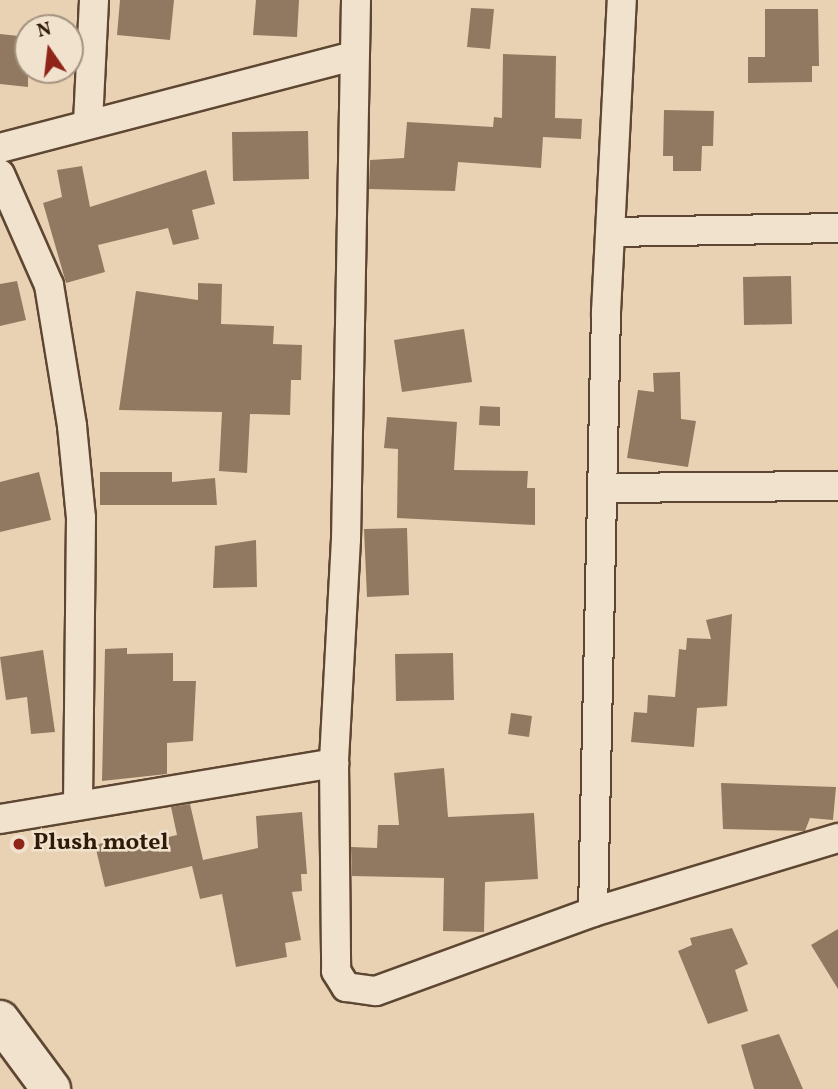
<!DOCTYPE html>
<style>
body{margin:0}
#map{position:relative;width:838px;height:1089px;overflow:hidden;background:#e9d2b3;font-family:Vollkorn,serif}
div>[style]{position:absolute}
.building>*{inset:0;background:#907960}
.roads{filter:drop-shadow(2px 0 #5e4732) drop-shadow(-2px 0 #5e4732) drop-shadow(0 2px #5e4732) drop-shadow(0 -2px #5e4732)}
.street>*{height:28px;margin:-14px;padding:0 14px;transform-origin:14px;border-radius:14px;background:#f1e2ce}
.secondary>*{height:38px;margin:-19px;padding:0 19px;transform-origin:19px;border-radius:19px;background:#f1e2ce}
.dots>*{width:19px;height:19px;translate:-50% -50%;box-sizing:border-box;border:4px solid #f1e2ce;border-radius:50%}
span{translate:-50% -50%;white-space:nowrap;text-align:center;line-height:1.15;-webkit-text-stroke:5px #f1e2ce;paint-order:stroke}
.poi-label{font-size:24px;color:#2f1907;font-weight:700}
.left{translate:0 -50%;text-align:left}
.north{position:absolute;left:14px;top:14px;width:70px;height:70px;box-sizing:border-box;background:#f1e2ce;border:2px solid #a3927e;border-radius:50%;rotate:346deg;font-size:19px;font-weight:700;line-height:28px;text-align:center;color:#2f1907}
.north::after{content:'';display:block;margin:auto;width:24px;height:32px;background:#8f2418;clip-path:polygon(50% 0,100% 100%,50% 72%,0 100%)}
</style>
<div id="map">
<div class="building">
<div style="clip-path:polygon(120px 0,174px 0,170px 40px,117px 35px)"></div>
<div style="clip-path:polygon(256px 0,299px 0,297px 37px,253px 35px)"></div>
<div style="clip-path:polygon(471px 8px,494px 9px,490px 49px,467px 47px)"></div>
<div style="clip-path:polygon(765px 9px,818px 9px,819px 66px,812px 66px,812px 82px,748px 83px,748px 57px,765px 57px)"></div>
<div style="clip-path:polygon(0 34px,28px 37px,28px 87px,0 84px)"></div>
<div style="clip-path:polygon(503px 54px,556px 56px,555px 118px,582px 119px,581px 139px,543px 137px,541px 168px,458px 162px,455px 191px,369px 189px,370px 160px,404px 158px,407px 122px,493px 127px,494px 117px,502px 118px)"></div>
<div style="clip-path:polygon(664px 110px,714px 111px,713px 146px,702px 146px,701px 171px,673px 171px,673px 156px,663px 156px)"></div>
<div style="clip-path:polygon(308px 131px,309px 179px,233px 181px,232px 132px)"></div>
<div style="clip-path:polygon(82px 166px,90px 207px,206px 170px,215px 204px,192px 210px,199px 239px,173px 245px,168px 228px,98px 245px,105px 272px,66px 283px,43px 203px,62px 197px,57px 170px)"></div>
<div style="clip-path:polygon(791px 276px,792px 324px,744px 325px,743px 277px)"></div>
<div style="clip-path:polygon(17px 281px,26px 320px,0 326px,0 284px)"></div>
<div style="clip-path:polygon(198px 283px,222px 284px,221px 324px,274px 326px,273px 344px,302px 345px,301px 380px,291px 380px,290px 415px,250px 414px,247px 473px,219px 471px,222px 412px,119px 410px,136px 291px,198px 300px)"></div>
<div style="clip-path:polygon(464px 329px,472px 382px,402px 392px,394px 340px)"></div>
<div style="clip-path:polygon(680px 372px,681px 419px,696px 421px,688px 467px,627px 458px,638px 390px,654px 392px,653px 373px)"></div>
<div style="clip-path:polygon(480px 406px,500px 407px,500px 426px,479px 425px)"></div>
<div style="clip-path:polygon(387px 417px,457px 422px,454px 470px,528px 471px,527px 488px,535px 488px,535px 525px,397px 518px,398px 449px,384px 448px)"></div>
<div style="clip-path:polygon(39px 472px,51px 520px,0 532px,0 482px)"></div>
<div style="clip-path:polygon(100px 472px,172px 472px,172px 482px,215px 478px,217px 505px,100px 505px)"></div>
<div style="clip-path:polygon(407px 528px,409px 595px,367px 597px,364px 529px)"></div>
<div style="clip-path:polygon(256px 540px,257px 587px,213px 588px,215px 546px)"></div>
<div style="clip-path:polygon(732px 614px,727px 706px,697px 708px,694px 747px,631px 742px,634px 712px,647px 713px,648px 695px,675px 697px,679px 649px,686px 650px,687px 638px,711px 639px,706px 620px)"></div>
<div style="clip-path:polygon(127px 648px,127px 654px,173px 653px,173px 681px,196px 681px,193px 741px,167px 743px,167px 774px,102px 781px,105px 649px)"></div>
<div style="clip-path:polygon(43px 650px,55px 732px,31px 734px,27px 697px,6px 700px,0 657px)"></div>
<div style="clip-path:polygon(453px 653px,454px 700px,396px 701px,395px 654px)"></div>
<div style="clip-path:polygon(511px 713px,532px 716px,529px 737px,508px 734px)"></div>
<div style="clip-path:polygon(444px 768px,448px 817px,534px 813px,538px 879px,485px 882px,484px 932px,443px 931px,444px 878px,352px 876px,351px 847px,377px 848px,378px 825px,399px 825px,394px 773px)"></div>
<div style="clip-path:polygon(721px 783px,836px 787px,833px 820px,810px 818px,805px 831px,723px 829px)"></div>
<div style="clip-path:polygon(190px 804px,203px 860px,258px 848px,256px 816px,302px 812px,307px 874px,301px 874px,302px 891px,292px 892px,301px 940px,285px 943px,287px 957px,236px 967px,222px 894px,200px 899px,192px 866px,105px 887px,95px 845px,129px 837px,131px 846px,177px 835px,171px 807px)"></div>
<div style="clip-path:polygon(732px 928px,748px 964px,735px 970px,748px 1011px,708px 1024px,678px 951px,692px 945px,690px 938px)"></div>
<div style="clip-path:polygon(838px 929px,838px 989px,811px 945px)"></div>
<div style="clip-path:polygon(779px 1034px,803px 1089px,754px 1089px,741px 1045px)"></div>
</div>
<div class="roads">
<div class="street">
<div style="left:356px;top:0;width:539px;rotate:91.06deg"></div>
<div style="left:346px;top:539px;width:224px;rotate:93.1deg"></div>
<div style="left:334px;top:763px;width:208px;rotate:89.4deg"></div>
<div style="left:336px;top:971px;width:19px;rotate:58deg"></div>
<div style="left:346px;top:987px;width:30px;rotate:8deg"></div>
<div style="left:376px;top:991px;width:231px;rotate:-20deg"></div>
<div style="left:593px;top:912px;width:256px;rotate:-16.8deg"></div>
<div style="left:88px;top:123px;width:123px;rotate:-87.2deg"></div>
<div style="left:0;top:148px;width:365px;rotate:-14.6deg"></div>
<div style="left:0;top:174px;width:121px;rotate:66.2deg"></div>
<div style="left:49px;top:285px;width:143px;rotate:80.7deg"></div>
<div style="left:72px;top:426px;width:92px;rotate:84.4deg"></div>
<div style="left:81px;top:518px;width:287px;rotate:90.6deg"></div>
<div style="left:611px;top:232px;width:227px;rotate:-1deg"></div>
<div style="left:604px;top:488px;width:234px;rotate:-0.5deg"></div>
<div style="left:0;top:819px;width:339px;rotate:-9.5deg"></div>
<div style="left:593px;top:912px;width:600px;rotate:-88.76deg"></div>
<div style="left:606px;top:312px;width:312px;rotate:-87.1deg"></div>
</div>
<div class="secondary">
<div style="left:0;top:1020px;width:86px;rotate:53.5deg"></div>
</div>
</div>
<div class="dots">
<div style="left:19px;top:844px;background:#8f2418"></div>
</div>
<div class="poi-label">
<span class="left" style="left:33px;top:844px">Plush motel</span>
</div>
<div class="north">N</div>
</div>
